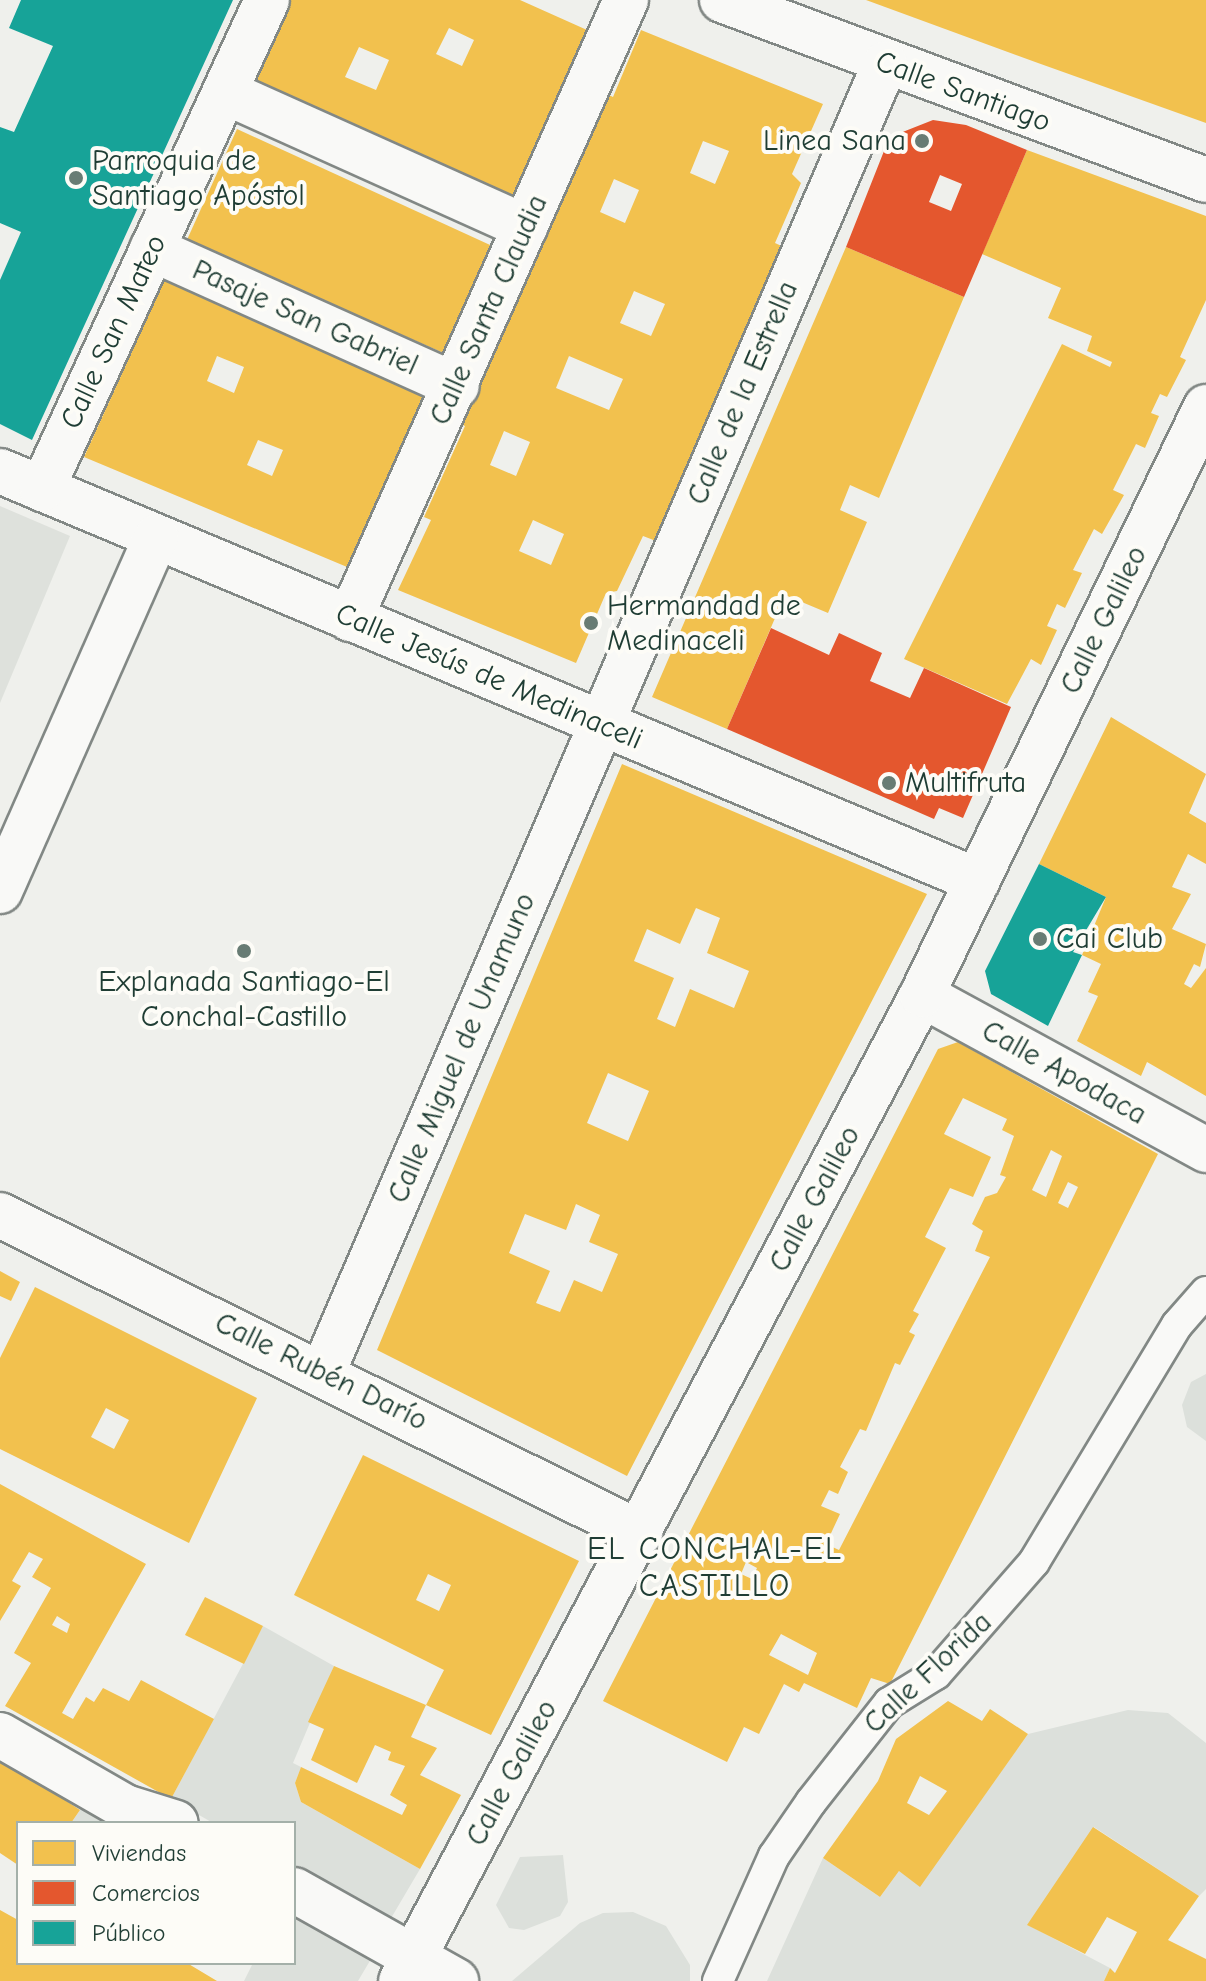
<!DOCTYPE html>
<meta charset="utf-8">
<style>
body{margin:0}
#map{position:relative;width:1206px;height:1981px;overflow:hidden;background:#eff0ec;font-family:"Comic Neue",sans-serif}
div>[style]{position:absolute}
.built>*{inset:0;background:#dee1dc}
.green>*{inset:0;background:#dce0db}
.homes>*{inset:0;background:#f2c14e}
.shops>*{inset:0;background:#e4572e}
.public>*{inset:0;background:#17a398}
.roads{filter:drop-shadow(2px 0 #828885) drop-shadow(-2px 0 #828885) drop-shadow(0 2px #828885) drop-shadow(0 -2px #828885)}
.lane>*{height:30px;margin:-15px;padding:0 15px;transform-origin:15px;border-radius:15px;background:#f9f9f7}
.street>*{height:44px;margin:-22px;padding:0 22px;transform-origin:22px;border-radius:22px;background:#f9f9f7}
.secondary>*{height:44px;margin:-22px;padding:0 22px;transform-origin:22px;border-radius:22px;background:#f9f9f7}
.dots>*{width:22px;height:22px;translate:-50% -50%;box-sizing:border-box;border:4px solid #fdfcf7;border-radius:50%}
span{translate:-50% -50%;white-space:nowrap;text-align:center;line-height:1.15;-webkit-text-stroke:8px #fdfcf7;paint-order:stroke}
.street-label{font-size:30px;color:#1f3d34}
.poi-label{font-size:30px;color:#1f3d34}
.right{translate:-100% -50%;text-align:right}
.left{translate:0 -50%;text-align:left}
.neighbourhood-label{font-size:32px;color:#1f3d34;letter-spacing:2px}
.legend{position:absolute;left:16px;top:1821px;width:280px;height:144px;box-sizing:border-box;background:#fdfcf7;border:2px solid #a4b0a9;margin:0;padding:10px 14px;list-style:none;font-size:24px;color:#1f3d34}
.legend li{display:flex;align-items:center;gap:16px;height:40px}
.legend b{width:40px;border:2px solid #a4b0a9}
</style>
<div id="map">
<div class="built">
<div style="clip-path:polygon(0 506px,70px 536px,0 703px)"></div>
</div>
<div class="green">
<div style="clip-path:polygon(1206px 1374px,1206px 1441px,1187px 1427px,1182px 1405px,1191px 1382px)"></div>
<div style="clip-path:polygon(263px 1626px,334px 1666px,293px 1763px,301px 1767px,295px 1783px,301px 1802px,420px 1869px,387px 1925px,294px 1870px,294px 1823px,213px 1823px,171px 1799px)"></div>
<div style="clip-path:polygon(1128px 1710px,1168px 1713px,1206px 1743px,1206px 1889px,1199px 1896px,1094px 1827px,1028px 1925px,1110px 1968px,1104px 1981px,767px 1981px,823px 1858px,880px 1897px,899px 1871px,976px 1807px,1028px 1734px)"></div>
<div style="clip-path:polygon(80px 1810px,88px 1811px,106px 1823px,71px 1823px)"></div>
<div style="clip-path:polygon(563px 1855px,568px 1902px,560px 1916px,524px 1930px,509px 1928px,496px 1905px,520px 1857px)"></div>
<div style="clip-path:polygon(294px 1910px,374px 1954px,358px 1981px,244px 1981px,253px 1963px,294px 1963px)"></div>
<div style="clip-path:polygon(633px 1912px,666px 1926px,690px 1965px,690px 1981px,512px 1981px,580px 1923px,603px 1913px)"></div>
</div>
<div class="homes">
<div style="clip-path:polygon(evenodd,289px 0,520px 0,596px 34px,518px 208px,249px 89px,289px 0,449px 28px,474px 40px,462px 66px,436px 54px,449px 28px,289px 0,359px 47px,389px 60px,376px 90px,345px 77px,359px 47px)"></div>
<div style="clip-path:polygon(866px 0,1206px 0,1206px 123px,1038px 63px)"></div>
<div style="clip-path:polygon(evenodd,641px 30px,823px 104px,792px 174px,801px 183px,775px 243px,786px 248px,656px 541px,643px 536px,617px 591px,606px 593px,576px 663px,398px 590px,431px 520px,424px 517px,465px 426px,456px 422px,560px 184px,568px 187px,607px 94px,613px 97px,641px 30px,703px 141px,729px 151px,715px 184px,690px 173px,703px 141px,641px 30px,614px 179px,639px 190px,625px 223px,600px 212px,614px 179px,641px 30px,634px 291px,665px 304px,651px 336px,620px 323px,634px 291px,641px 30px,569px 356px,623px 379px,609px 410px,556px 388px,569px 356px,641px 30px,504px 431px,530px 442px,516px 476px,490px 465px,504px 431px,641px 30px,533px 520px,564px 534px,551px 565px,519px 551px,533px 520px)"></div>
<div style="clip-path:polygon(237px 129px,501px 250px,453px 357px,186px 242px)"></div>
<div style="clip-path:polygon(1027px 150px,1206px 216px,1206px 300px,1180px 357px,1186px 360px,1167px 397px,1160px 394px,1151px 413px,1159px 416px,1145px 448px,1136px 444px,1113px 490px,1124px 495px,1102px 534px,1094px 529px,1073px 570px,1082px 573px,1065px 608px,1057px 604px,1047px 626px,1057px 630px,1041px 665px,1031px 659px,1007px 704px,904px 659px,1062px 344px,1110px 367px,1112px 362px,1087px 351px,1092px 336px,1048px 318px,1061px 288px,982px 254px)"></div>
<div style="clip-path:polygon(846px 247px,964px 297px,879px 498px,850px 485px,840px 510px,867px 522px,828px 613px,785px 595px,727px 729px,652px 697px)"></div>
<div style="clip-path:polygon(evenodd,165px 279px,436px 401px,359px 572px,84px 457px,165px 279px,217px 356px,244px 367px,234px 393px,207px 381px,217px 356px,165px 279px,258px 440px,283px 450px,272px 476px,247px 465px,258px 440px)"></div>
<div style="clip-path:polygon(1111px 717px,1206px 774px,1189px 813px,1206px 823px,1206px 864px,1188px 854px,1172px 887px,1191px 894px,1172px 929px,1206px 944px,1200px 967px,1194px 964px,1184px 984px,1191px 988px,1206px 968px,1206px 1096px,1147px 1062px,1141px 1076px,1077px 1041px,1098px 996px,1088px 992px,1101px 964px,1082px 955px,1106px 897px,1039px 864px)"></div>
<div style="clip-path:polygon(evenodd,622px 764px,927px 894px,627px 1476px,377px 1350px,622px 764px,696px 908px,720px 918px,707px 953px,749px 971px,734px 1008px,690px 989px,675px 1027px,657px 1019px,674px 978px,634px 961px,647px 929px,680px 944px,696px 908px,622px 764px,608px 1073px,649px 1091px,628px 1141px,587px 1123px,608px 1073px,622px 764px,576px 1204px,600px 1215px,589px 1242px,618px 1254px,602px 1292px,574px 1280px,560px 1312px,536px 1303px,550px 1271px,509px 1253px,525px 1214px,566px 1230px,576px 1204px)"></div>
<div style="clip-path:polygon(evenodd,958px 1042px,1158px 1154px,890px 1684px,871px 1678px,857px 1708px,804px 1683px,799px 1692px,784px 1684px,759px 1734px,744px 1727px,727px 1762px,603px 1701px,938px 1049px,958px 1042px,963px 1098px,1007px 1119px,1002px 1130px,1014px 1136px,1000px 1175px,1006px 1177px,997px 1193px,985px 1197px,972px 1224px,983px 1231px,975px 1251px,990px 1257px,839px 1550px,826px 1544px,840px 1514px,821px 1506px,829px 1490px,838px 1494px,848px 1472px,840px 1467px,860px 1429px,866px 1431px,895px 1363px,900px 1365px,915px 1335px,909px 1332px,919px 1314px,913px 1311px,946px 1248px,925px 1237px,950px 1188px,973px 1197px,991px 1157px,944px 1134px,963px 1098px,958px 1042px,1051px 1150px,1062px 1156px,1046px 1197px,1032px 1190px,1051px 1150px,958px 1042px,1068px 1182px,1078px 1187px,1068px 1208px,1058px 1203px,1068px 1182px,958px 1042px,746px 1562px,757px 1568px,752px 1579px,741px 1574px,746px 1562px,958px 1042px,781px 1634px,817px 1653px,808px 1675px,769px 1655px,781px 1634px)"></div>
<div style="clip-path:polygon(0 1271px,20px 1282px,11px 1301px,0 1296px)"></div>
<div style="clip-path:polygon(evenodd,35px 1287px,257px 1398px,189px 1543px,0 1449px,0 1358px,35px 1287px,106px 1408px,129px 1420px,114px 1449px,91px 1437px,106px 1408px)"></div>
<div style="clip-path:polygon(evenodd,363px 1455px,579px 1561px,491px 1735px,426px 1705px,444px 1670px,294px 1595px,363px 1455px,428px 1574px,451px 1585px,439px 1611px,416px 1600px,428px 1574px)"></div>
<div style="clip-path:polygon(evenodd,0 1484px,146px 1564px,62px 1713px,73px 1719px,86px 1697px,94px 1702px,103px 1688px,129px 1701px,141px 1680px,214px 1719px,171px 1799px,5px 1706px,31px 1663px,14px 1653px,51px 1588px,32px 1577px,43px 1559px,29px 1552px,12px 1581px,21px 1586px,0 1621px,0 1484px,57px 1616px,70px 1624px,67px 1633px,52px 1625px,57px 1616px)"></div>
<div style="clip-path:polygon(205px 1597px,263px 1626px,244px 1664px,185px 1635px)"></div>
<div style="clip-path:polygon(334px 1666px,426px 1705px,411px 1737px,437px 1748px,420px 1775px,461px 1795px,420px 1869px,301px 1802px,295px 1783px,301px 1767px,402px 1815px,407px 1805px,390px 1795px,405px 1766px,388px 1760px,391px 1752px,375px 1745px,357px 1783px,311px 1760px,324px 1729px,308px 1722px)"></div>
<div style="clip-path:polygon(evenodd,948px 1701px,982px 1721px,990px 1709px,1028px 1734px,920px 1887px,899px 1871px,880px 1897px,823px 1858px,878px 1781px,896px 1739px,948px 1701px,920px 1776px,947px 1791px,929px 1815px,907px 1803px,920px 1776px)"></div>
<div style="clip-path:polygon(0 1757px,80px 1810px,71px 1823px,18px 1823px,18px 1865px,0 1853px)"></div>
<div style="clip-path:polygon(1093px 1827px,1199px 1896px,1168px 1940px,1206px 1959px,1206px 1981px,1104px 1981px,1110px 1968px,1115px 1973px,1137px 1932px,1107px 1917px,1085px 1954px,1027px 1925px)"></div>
<div style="clip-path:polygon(0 1910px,18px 1920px,18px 1963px,187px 1963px,217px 1981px,0 1981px)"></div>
</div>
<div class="shops">
<div style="clip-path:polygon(evenodd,933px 120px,966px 125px,1027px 150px,964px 297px,846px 247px,884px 151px,895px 135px,933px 120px,940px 175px,962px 184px,951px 211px,929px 202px,940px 175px)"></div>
<div style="clip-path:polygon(771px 628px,829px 655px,839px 633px,882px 653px,870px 681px,910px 698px,924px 668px,1011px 707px,963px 818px,939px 808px,934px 819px,727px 729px)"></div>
</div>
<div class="public">
<div style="clip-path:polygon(21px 0,233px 0,32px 440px,0 424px,0 280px,21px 232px,0 223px,0 127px,14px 132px,53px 46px,9px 28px)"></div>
<div style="clip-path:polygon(1039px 864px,1106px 897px,1073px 952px,1082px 955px,1048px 1026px,991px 994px,985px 971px)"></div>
</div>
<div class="roads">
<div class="lane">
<div style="left:718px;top:1981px;width:137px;rotate:-65.9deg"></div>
<div style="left:774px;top:1856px;width:65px;rotate:-55.6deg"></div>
<div style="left:811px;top:1802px;width:126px;rotate:-51.8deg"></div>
<div style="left:889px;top:1703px;width:55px;rotate:-31.7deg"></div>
<div style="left:936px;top:1674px;width:149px;rotate:-48.8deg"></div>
<div style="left:1034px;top:1562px;width:277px;rotate:-58.9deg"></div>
<div style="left:1177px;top:1325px;width:44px;rotate:-48.7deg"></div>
</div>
<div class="street">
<div style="left:722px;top:0;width:516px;rotate:20.4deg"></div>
<div style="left:225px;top:92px;width:329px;rotate:24.2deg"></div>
<div style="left:152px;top:249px;width:334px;rotate:24.2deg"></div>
<div style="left:0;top:471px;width:1060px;rotate:22.74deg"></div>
<div style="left:42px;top:489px;width:538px;rotate:-65.29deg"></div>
<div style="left:350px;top:619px;width:678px;rotate:-65.97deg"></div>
<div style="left:0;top:891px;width:387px;rotate:-66.2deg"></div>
<div style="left:922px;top:995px;width:324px;rotate:28.6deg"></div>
<div style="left:0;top:1215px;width:715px;rotate:26.42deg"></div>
<div style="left:323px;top:1372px;width:1424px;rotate:-66.75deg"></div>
<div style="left:0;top:1735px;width:144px;rotate:29.9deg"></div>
<div style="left:125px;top:1807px;width:53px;rotate:17.4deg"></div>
<div style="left:294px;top:1890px;width:186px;rotate:29.3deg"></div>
</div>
<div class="secondary">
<div style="left:401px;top:1981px;width:1115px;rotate:-62.15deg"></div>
<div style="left:922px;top:995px;width:653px;rotate:-64.22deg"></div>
</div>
</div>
<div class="dots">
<div style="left:922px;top:141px;background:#687c74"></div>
<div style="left:76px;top:178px;background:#687c74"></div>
<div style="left:591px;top:623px;background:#687c74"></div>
<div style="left:889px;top:783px;background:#687c74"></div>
<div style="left:1040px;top:939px;background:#687c74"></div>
<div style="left:244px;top:951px;background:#687c74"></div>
</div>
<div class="street-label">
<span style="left:963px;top:92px;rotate:20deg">Calle Santiago</span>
<span style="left:489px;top:310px;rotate:-66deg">Calle Santa Claudia</span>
<span style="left:305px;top:318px;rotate:24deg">Pasaje San Gabriel</span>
<span style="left:114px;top:332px;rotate:-65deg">Calle San Mateo</span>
<span style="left:743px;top:393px;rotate:-67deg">Calle de la Estrella</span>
<span style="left:1104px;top:620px;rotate:-64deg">Calle Galileo</span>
<span style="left:489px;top:677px;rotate:23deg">Calle Jesús de Medinaceli</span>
<span style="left:462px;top:1048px;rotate:-67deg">Calle Miguel de Unamuno</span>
<span style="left:1064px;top:1073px;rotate:29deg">Calle Apodaca</span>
<span style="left:815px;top:1199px;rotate:-62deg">Calle Galileo</span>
<span style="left:321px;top:1372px;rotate:26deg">Calle Rubén Darío</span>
<span style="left:928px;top:1673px;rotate:-43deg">Calle Florida</span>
<span style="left:512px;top:1773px;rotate:-62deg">Calle Galileo</span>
</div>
<div class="poi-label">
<span class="right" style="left:906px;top:141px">Linea Sana</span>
<span class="left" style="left:92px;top:178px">Parroquia de<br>Santiago Apóstol</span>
<span class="left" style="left:607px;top:623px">Hermandad de<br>Medinaceli</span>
<span class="left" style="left:905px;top:783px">Multifruta</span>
<span class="left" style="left:1056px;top:939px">Cai Club</span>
<span style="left:244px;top:999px">Explanada Santiago-El<br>Conchal-Castillo</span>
</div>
<div class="neighbourhood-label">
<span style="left:715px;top:1568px">EL CONCHAL-EL<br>CASTILLO</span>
</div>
<ul class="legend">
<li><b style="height:22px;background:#f2c14e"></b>Viviendas</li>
<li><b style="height:22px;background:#e4572e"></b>Comercios</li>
<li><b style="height:22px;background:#17a398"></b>Público</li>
</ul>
</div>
